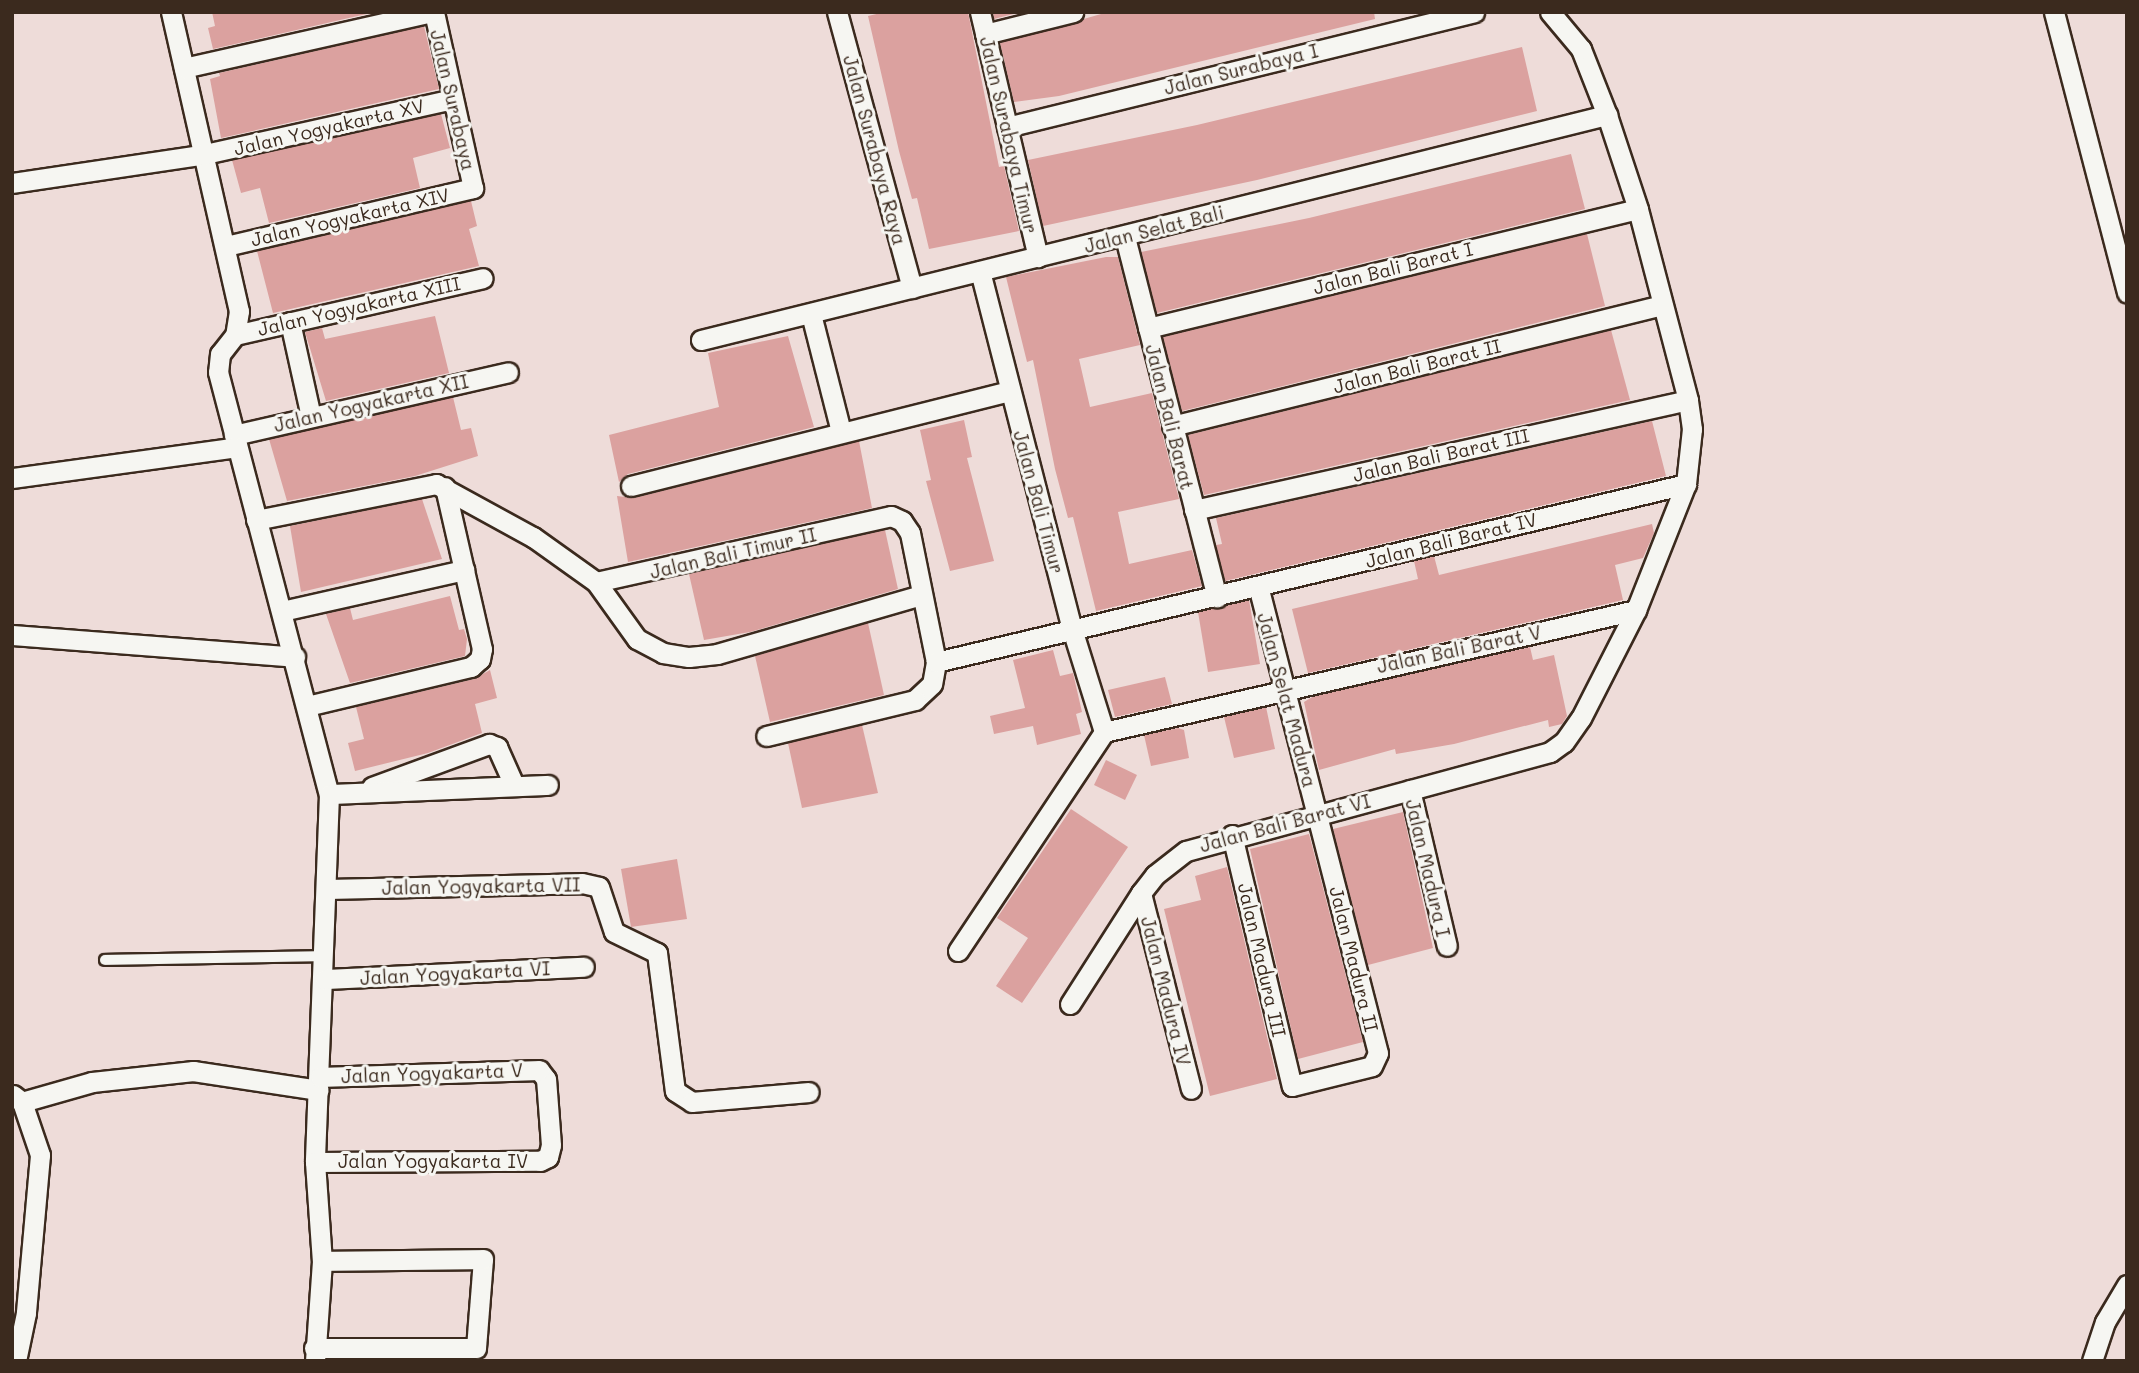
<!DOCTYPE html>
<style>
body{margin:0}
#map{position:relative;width:2139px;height:1373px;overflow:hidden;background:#eedcd9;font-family:Mali,sans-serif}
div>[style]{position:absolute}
.building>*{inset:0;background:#dba19f}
.roads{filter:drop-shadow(2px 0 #3b2a1e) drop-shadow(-2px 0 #3b2a1e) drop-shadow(0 2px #3b2a1e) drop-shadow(0 -2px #3b2a1e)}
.lane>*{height:10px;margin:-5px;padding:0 5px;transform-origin:5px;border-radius:5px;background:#f6f6f2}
.street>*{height:19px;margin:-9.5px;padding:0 9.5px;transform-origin:9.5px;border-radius:9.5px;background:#f6f6f2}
span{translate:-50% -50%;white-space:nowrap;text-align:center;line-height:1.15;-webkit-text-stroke:6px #f6f6f2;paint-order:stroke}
.street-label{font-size:19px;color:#3b2a1e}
.frame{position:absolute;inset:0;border:14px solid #3b2a1e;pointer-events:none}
</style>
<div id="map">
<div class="building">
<div style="clip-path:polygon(212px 12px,375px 12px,213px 49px,208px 28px,215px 26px)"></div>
<div style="clip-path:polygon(885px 12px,968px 12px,999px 167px,1004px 166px,1019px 231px,929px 249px,917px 198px,912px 199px,899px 151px,868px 16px)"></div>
<div style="clip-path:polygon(993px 12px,1021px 12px,994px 19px)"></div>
<div style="clip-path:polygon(1108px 12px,1374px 12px,1375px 19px,1059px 96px,1014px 102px,1000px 43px)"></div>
<div style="clip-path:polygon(424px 26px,439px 89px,221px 138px,210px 79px,220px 76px,219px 73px)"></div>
<div style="clip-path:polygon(1522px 47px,1537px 111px,1257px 180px,1043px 226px,1028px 160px,1197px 125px)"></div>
<div style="clip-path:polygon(441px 114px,450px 148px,413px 158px,420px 188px,269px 223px,260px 188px,241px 193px,232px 160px)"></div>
<div style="clip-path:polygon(1571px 154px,1585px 209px,1157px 313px,1141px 252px,1309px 218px)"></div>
<div style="clip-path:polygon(471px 201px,477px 226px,469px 229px,479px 266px,273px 313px,257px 251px)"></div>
<div style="clip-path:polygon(1587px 234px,1605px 306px,1182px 411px,1163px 337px)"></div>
<div style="clip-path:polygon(1106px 257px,1118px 257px,1140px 345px,1079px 359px,1090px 407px,1152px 393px,1179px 499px,1118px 512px,1129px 564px,1192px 550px,1202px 586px,1096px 611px,1073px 517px,1068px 518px,1055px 469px,1033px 360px,1027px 362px,1006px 277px)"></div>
<div style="clip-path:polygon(435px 316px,449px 373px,326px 401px,305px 332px,322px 328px,325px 339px)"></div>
<div style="clip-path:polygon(1611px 330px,1630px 400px,1204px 495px,1188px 435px)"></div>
<div style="clip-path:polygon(788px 336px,814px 427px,628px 474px,619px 482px,609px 435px,719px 407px,708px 353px)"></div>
<div style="clip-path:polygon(453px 397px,461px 430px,471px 428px,478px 456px,415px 476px,287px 501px,269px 439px)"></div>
<div style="clip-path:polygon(964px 420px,972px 457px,967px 458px,994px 561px,950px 571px,926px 481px,931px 480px,920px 430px)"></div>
<div style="clip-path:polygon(1652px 421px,1666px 476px,1225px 581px,1216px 545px,1222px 544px,1216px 518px)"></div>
<div style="clip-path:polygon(859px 441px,872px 508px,628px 562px,617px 496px,634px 498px)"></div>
<div style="clip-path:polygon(422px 499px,442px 559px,301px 592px,290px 526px)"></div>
<div style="clip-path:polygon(1652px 524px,1654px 533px,1643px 558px,1615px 565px,1623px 600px,1308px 673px,1292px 609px,1418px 579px,1414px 561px,1434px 556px,1439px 575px)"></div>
<div style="clip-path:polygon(885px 530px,898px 589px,750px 632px,704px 640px,689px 574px)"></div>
<div style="clip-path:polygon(450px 596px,459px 630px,464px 629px,467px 639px,465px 656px,350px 683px,326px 614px,350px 608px,353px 620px)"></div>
<div style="clip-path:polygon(1249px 600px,1260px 664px,1208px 672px,1198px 612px)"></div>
<div style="clip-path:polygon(868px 623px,884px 695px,770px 722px,755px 656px)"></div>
<div style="clip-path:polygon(1530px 647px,1533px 660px,1554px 655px,1567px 716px,1562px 724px,1549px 727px,1548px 720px,1454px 744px,1396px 754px,1395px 749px,1319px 770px,1304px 702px,1314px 696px)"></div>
<div style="clip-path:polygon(1053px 650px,1060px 676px,1073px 673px,1082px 712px,1076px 714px,1081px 734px,1037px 745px,1033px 726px,994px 734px,990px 716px,1025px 708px,1013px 660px)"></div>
<div style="clip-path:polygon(490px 670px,497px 698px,475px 704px,482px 733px,428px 753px,355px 771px,348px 743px,364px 739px,356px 707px,474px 679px)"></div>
<div style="clip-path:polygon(1165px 677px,1172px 704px,1115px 717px,1108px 690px)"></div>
<div style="clip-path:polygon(1266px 707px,1275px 749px,1234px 758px,1224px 717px)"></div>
<div style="clip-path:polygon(862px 725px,878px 793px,802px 808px,788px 743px)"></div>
<div style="clip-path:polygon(1178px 728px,1184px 730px,1189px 758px,1151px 766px,1144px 735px)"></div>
<div style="clip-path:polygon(1106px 760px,1137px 775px,1125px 800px,1094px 785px)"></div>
<div style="clip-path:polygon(1071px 809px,1128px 847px,1022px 1003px,996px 986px,1028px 938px,997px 918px)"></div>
<div style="clip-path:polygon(1403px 812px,1433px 948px,1368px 965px,1333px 829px)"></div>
<div style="clip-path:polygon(1309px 834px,1363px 1042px,1298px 1059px,1250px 849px)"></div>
<div style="clip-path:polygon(677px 859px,687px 919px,631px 927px,621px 869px)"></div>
<div style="clip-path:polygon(1227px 867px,1277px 1079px,1210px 1096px,1164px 909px,1201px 900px,1195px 876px)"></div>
</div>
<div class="roads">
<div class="lane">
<div style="left:105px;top:960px;width:220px;rotate:-1deg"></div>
</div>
<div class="street">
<div style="left:171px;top:12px;width:307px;rotate:77.2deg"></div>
<div style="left:239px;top:311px;width:24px;rotate:99deg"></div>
<div style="left:235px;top:335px;width:24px;rotate:128deg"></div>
<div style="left:220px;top:354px;width:18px;rotate:96deg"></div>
<div style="left:218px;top:372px;width:436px;rotate:75.3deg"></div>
<div style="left:329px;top:794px;width:368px;rotate:92.2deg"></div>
<div style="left:315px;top:1162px;width:99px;rotate:86deg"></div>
<div style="left:322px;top:1261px;width:100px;rotate:94deg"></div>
<div style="left:837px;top:12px;width:286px;rotate:74.8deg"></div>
<div style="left:980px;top:12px;width:252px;rotate:76.7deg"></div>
<div style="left:2054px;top:12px;width:290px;rotate:75.4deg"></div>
<div style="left:985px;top:34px;width:91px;rotate:-14deg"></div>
<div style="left:184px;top:68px;width:254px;rotate:-12.7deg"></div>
<div style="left:1007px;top:127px;width:481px;rotate:-13.8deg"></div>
<div style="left:12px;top:183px;width:195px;rotate:-8.5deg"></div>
<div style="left:205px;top:154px;width:254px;rotate:-12.5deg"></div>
<div style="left:1125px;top:237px;width:372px;rotate:75.7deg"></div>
<div style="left:226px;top:246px;width:254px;rotate:-13.2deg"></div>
<div style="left:473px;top:188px;width:180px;rotate:-102.5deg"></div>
<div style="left:980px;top:271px;width:370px;rotate:75.6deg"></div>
<div style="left:1072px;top:629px;width:108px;rotate:72.7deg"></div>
<div style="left:811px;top:314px;width:122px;rotate:75.7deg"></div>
<div style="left:290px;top:322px;width:97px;rotate:77.5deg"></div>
<div style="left:1148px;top:328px;width:504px;rotate:-13.65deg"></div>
<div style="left:235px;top:335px;width:254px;rotate:-12.9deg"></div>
<div style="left:701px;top:340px;width:934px;rotate:-13.95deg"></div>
<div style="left:1172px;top:426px;width:505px;rotate:-13.87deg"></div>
<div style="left:234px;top:435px;width:281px;rotate:-12.9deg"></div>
<div style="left:12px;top:478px;width:227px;rotate:-7.8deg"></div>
<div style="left:631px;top:486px;width:391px;rotate:-14.1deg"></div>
<div style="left:1194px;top:510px;width:506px;rotate:-12.55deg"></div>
<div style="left:256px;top:520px;width:184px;rotate:-11.3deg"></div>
<div style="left:436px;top:484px;width:111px;rotate:28.7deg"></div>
<div style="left:533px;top:537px;width:77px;rotate:35.5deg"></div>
<div style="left:596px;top:582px;width:302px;rotate:-12.6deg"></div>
<div style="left:891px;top:516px;width:12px;rotate:24deg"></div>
<div style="left:902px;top:521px;width:14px;rotate:56deg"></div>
<div style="left:910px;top:533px;width:132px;rotate:78.6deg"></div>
<div style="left:936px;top:662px;width:22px;rotate:100deg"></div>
<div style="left:932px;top:684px;width:23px;rotate:137deg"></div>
<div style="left:915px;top:700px;width:153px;rotate:166.4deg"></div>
<div style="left:596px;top:582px;width:70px;rotate:54.3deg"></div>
<div style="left:637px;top:639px;width:30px;rotate:28deg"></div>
<div style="left:663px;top:653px;width:26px;rotate:9deg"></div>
<div style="left:689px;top:657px;width:28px;rotate:-6deg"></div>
<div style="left:717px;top:654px;width:213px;rotate:-16.1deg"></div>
<div style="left:282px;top:611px;width:187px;rotate:-12.7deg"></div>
<div style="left:12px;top:635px;width:284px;rotate:4.4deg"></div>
<div style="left:936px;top:662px;width:771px;rotate:-13.35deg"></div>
<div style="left:307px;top:706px;width:169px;rotate:-13.4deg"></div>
<div style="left:471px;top:667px;width:12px;rotate:-42deg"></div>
<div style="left:480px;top:659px;width:10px;rotate:-79deg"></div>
<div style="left:482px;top:649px;width:166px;rotate:-102.9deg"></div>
<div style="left:372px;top:787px;width:125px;rotate:-20.2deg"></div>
<div style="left:489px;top:744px;width:9px;rotate:21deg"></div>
<div style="left:497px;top:747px;width:42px;rotate:65.9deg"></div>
<div style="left:1410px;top:790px;width:160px;rotate:76.7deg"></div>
<div style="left:329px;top:794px;width:219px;rotate:-2.4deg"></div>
<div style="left:1232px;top:835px;width:258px;rotate:76.6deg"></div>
<div style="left:1292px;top:1086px;width:82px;rotate:-14deg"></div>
<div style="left:1372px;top:1066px;width:14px;rotate:-65deg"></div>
<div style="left:1378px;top:1053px;width:481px;rotate:-104.4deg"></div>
<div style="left:327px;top:889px;width:255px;rotate:-1.3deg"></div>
<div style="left:582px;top:883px;width:17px;rotate:13deg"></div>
<div style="left:599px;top:887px;width:47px;rotate:71.6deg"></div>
<div style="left:614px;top:932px;width:48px;rotate:26deg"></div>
<div style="left:657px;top:953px;width:139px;rotate:82.6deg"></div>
<div style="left:675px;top:1091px;width:20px;rotate:33deg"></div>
<div style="left:692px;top:1102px;width:117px;rotate:-4.9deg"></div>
<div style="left:1141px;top:893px;width:202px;rotate:75.7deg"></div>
<div style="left:958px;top:951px;width:263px;rotate:-56.3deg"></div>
<div style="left:1104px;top:732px;width:546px;rotate:-12.92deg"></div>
<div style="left:325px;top:979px;width:259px;rotate:-2.7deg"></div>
<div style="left:1070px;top:1004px;width:132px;rotate:-57.4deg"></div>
<div style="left:1141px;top:893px;width:23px;rotate:-52deg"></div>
<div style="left:1155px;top:875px;width:39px;rotate:-38deg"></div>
<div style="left:1186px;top:851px;width:377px;rotate:-15.2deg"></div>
<div style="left:1550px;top:752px;width:17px;rotate:-36deg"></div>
<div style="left:1564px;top:742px;width:29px;rotate:-55deg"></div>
<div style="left:1581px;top:718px;width:121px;rotate:-63deg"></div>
<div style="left:1636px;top:610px;width:136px;rotate:-68.4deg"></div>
<div style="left:1686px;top:484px;width:55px;rotate:-83.8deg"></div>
<div style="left:1692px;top:429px;width:29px;rotate:-98deg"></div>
<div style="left:1688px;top:400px;width:197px;rotate:-104.7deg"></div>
<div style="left:1638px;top:209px;width:99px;rotate:-108.3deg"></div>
<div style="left:1607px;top:115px;width:71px;rotate:-111.5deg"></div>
<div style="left:1581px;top:49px;width:48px;rotate:-130deg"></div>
<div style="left:13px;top:1095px;width:11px;rotate:38deg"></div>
<div style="left:22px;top:1102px;width:56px;rotate:71.2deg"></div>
<div style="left:40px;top:1155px;width:159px;rotate:95.1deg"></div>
<div style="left:26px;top:1313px;width:49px;rotate:101.8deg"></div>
<div style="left:22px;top:1102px;width:73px;rotate:-15.9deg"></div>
<div style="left:92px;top:1082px;width:102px;rotate:-6.2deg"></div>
<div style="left:193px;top:1071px;width:127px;rotate:8.6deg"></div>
<div style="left:315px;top:1162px;width:225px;rotate:-0.3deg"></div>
<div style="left:540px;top:1161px;width:9px;rotate:-27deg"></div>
<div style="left:548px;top:1157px;width:12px;rotate:-76deg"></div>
<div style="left:551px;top:1145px;width:66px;rotate:-94.3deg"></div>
<div style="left:546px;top:1079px;width:11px;rotate:-128deg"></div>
<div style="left:539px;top:1070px;width:219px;rotate:178.2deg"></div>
<div style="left:314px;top:1348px;width:162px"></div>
<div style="left:476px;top:1348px;width:89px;rotate:-85.5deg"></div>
<div style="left:483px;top:1259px;width:161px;rotate:179.3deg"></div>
<div style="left:2092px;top:1361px;width:41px;rotate:-71.6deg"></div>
<div style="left:2105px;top:1322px;width:43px;rotate:-59.3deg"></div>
</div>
</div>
<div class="street-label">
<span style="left:1241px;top:69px;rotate:-14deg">Jalan Surabaya I</span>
<span style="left:453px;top:100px;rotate:77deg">Jalan Surabaya</span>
<span style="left:329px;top:127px;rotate:-13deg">Jalan Yogyakarta XV</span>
<span style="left:1009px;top:135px;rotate:77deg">Jalan Surabaya Timur</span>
<span style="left:875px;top:150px;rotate:75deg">Jalan Surabaya Raya</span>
<span style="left:350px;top:217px;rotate:-13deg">Jalan Yogyakarta XIV</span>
<span style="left:1154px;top:229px;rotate:-14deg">Jalan Selat Bali</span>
<span style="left:1393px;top:268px;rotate:-14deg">Jalan Bali Barat I</span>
<span style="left:359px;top:306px;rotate:-13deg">Jalan Yogyakarta XIII</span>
<span style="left:1417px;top:366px;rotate:-14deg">Jalan Bali Barat II</span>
<span style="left:371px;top:403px;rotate:-13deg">Jalan Yogyakarta XII</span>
<span style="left:1170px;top:417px;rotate:76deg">Jalan Bali Barat</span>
<span style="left:1441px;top:455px;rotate:-13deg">Jalan Bali Barat III</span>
<span style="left:1039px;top:502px;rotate:75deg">Jalan Bali Timur</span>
<span style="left:1451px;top:540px;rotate:-14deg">Jalan Bali Barat IV</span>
<span style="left:733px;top:553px;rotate:-13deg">Jalan Bali Timur II</span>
<span style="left:1459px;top:649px;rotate:-12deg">Jalan Bali Barat V</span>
<span style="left:1287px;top:700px;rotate:75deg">Jalan Selat Madura</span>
<span style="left:1285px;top:823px;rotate:-15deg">Jalan Bali Barat VI</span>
<span style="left:1428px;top:868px;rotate:77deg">Jalan Madura I</span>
<span style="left:481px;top:886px;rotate:-1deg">Jalan Yogyakarta VII</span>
<span style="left:1354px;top:959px;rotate:76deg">Jalan Madura II</span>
<span style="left:1262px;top:960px;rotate:77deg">Jalan Madura III</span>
<span style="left:455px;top:973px;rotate:-3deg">Jalan Yogyakarta VI</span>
<span style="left:1166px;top:991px;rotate:76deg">Jalan Madura IV</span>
<span style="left:432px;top:1073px;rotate:-2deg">Jalan Yogyakarta V</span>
<span style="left:433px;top:1161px">Jalan Yogyakarta IV</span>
</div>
<div class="frame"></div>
</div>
